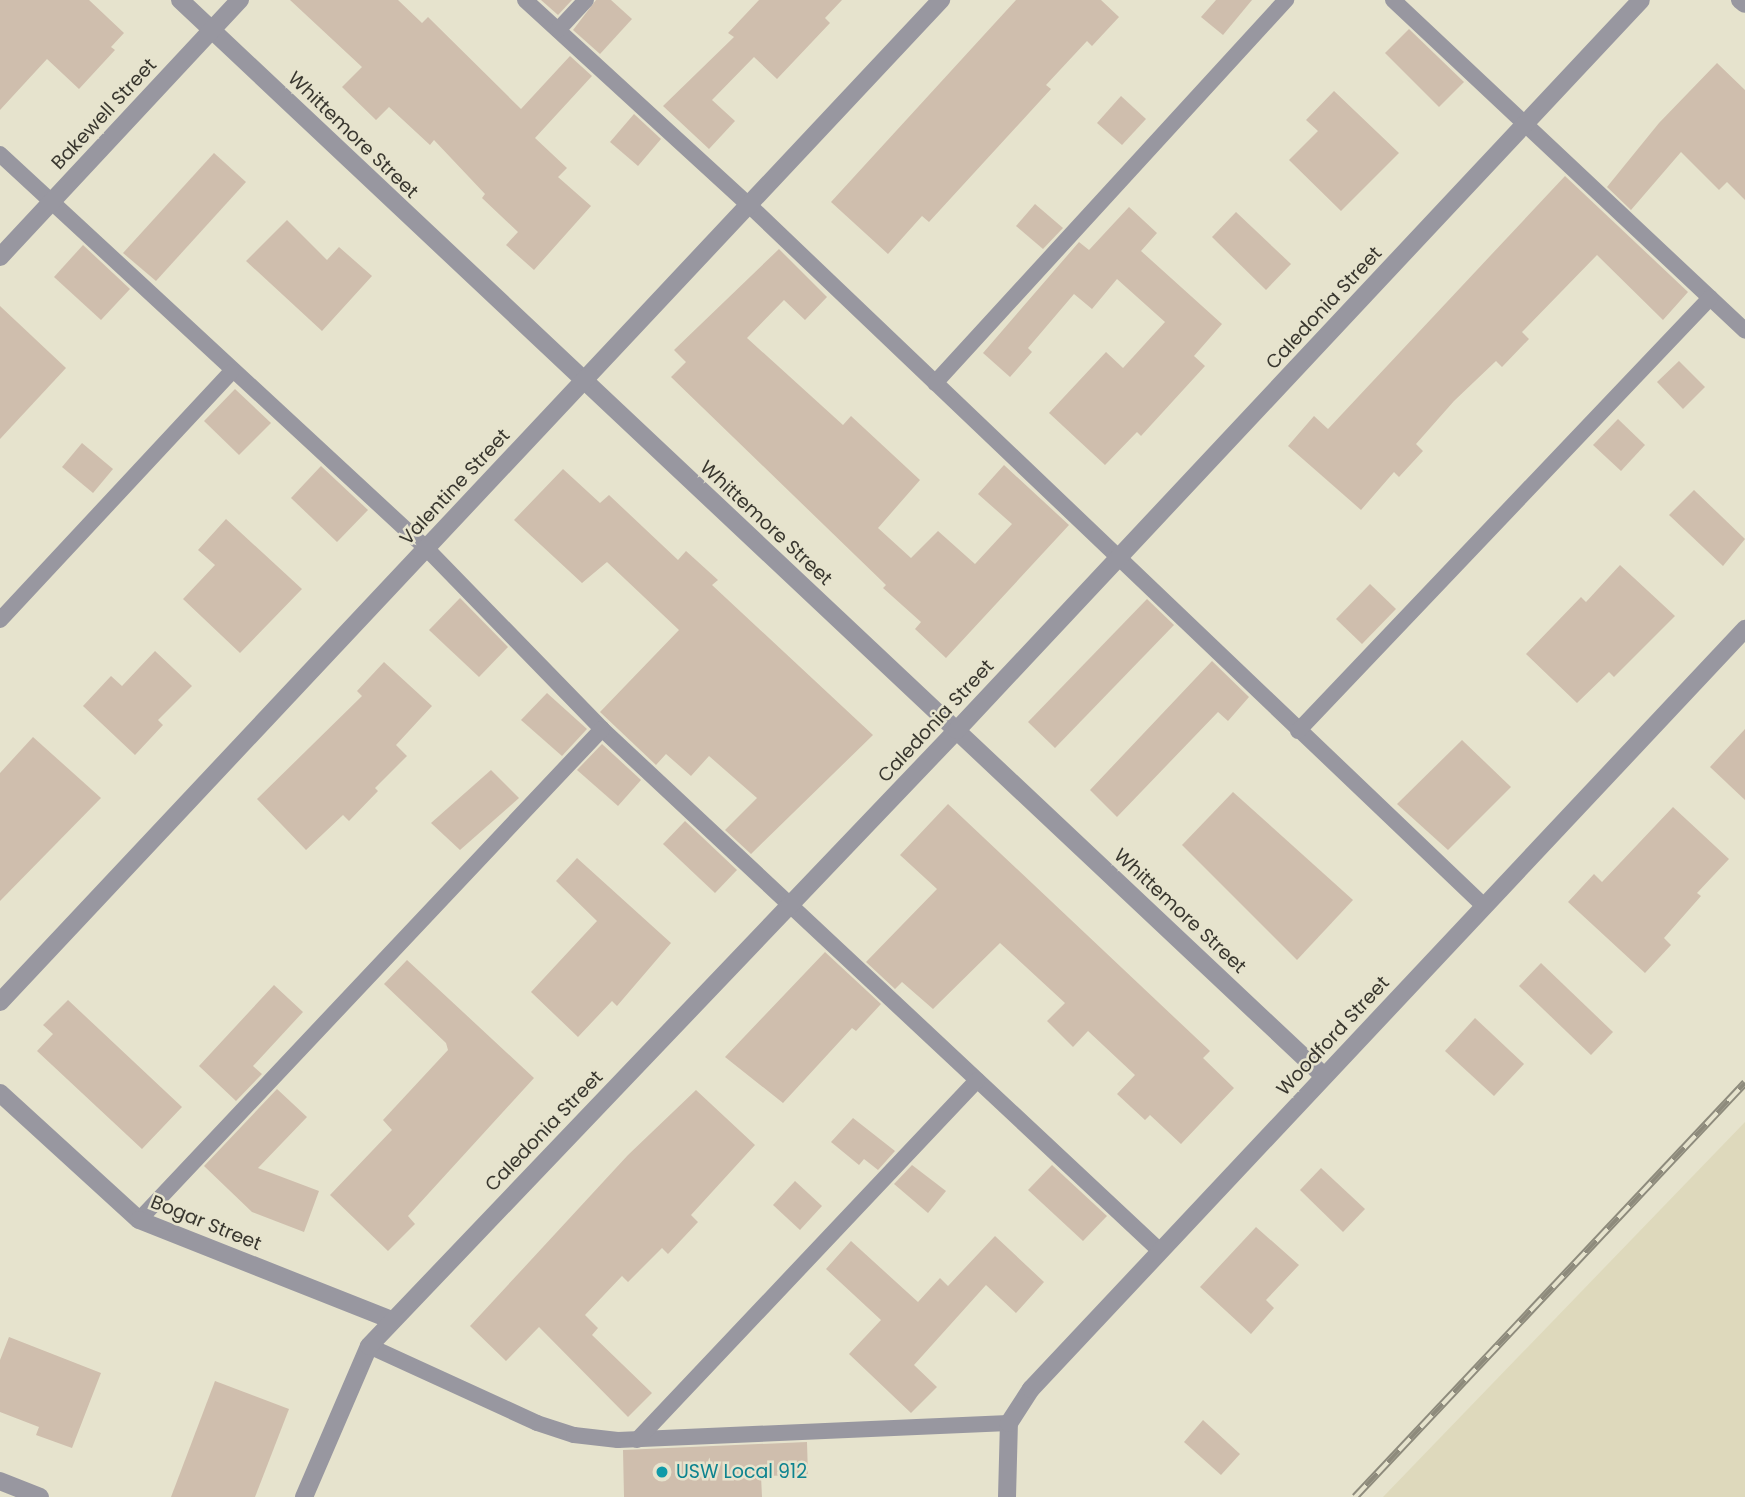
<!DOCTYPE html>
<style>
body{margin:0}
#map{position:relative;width:1745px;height:1497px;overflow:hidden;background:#e6e3cd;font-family:Poppins,sans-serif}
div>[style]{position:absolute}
.built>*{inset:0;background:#ded9bc}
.building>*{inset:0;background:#cfbead}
.service>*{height:16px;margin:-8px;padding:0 8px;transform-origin:8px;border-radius:8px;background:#9897a0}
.minor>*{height:18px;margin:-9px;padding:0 9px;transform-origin:9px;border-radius:9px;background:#9897a0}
.tertiary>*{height:18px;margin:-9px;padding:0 9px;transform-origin:9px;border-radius:9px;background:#9897a0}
.rail>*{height:8px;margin-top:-4px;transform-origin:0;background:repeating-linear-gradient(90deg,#e6e3cd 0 16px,#8e8b7c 0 32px);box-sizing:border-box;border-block:2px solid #8e8b7c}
.dots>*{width:19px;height:19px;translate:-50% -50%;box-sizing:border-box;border:4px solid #e6e3cd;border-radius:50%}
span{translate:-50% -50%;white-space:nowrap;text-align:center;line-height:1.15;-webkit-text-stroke:5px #e6e3cd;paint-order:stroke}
.street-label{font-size:19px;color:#39372f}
.culture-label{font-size:19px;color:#0d838f}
.left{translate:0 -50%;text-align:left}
</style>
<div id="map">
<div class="built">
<div style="clip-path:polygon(1745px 1122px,1745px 1497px,1383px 1497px)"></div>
</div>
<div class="building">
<div style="clip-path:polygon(0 0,89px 0,124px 33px,111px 47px,115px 50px,79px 89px,47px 59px,0 110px)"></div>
<div style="clip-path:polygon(290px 0,398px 0,422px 23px,428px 17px,521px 109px,570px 56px,592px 76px,535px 138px,567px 168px,558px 177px,591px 206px,534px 270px,506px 245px,518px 232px,482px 198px,485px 194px,434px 140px,430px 145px,389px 107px,376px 120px,342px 87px,362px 67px)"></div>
<div style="clip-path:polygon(541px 0,572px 0,558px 15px)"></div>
<div style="clip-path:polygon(596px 0,611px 0,632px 19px,600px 54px,573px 30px)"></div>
<div style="clip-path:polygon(759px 0,842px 0,825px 18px,830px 23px,777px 79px,754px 57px,712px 100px,735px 121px,709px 149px,663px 106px,734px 37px,728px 33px)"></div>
<div style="clip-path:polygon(1016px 0,1101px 0,1119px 17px,1092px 46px,1087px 41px,1046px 85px,1051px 89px,929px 222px,922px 216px,888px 254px,831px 202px)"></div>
<div style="clip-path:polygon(1216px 0,1252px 0,1223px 35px,1201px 17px)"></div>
<div style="clip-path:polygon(1409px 29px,1464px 82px,1439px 107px,1385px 53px)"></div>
<div style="clip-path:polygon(1717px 63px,1745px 90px,1745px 200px,1727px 182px,1719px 190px,1681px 152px,1631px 210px,1607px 187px,1659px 123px)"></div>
<div style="clip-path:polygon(1334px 91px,1399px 153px,1341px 211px,1289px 160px,1318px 131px,1306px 120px)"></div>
<div style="clip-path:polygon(1121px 96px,1146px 119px,1122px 145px,1097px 123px)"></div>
<div style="clip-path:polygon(634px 114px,661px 139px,638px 166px,610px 142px)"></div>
<div style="clip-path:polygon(214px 153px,246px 182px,156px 281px,123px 253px)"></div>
<div style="clip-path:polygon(1565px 176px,1688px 292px,1663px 320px,1597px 255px,1522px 332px,1529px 339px,1502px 367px,1496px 361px,1454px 401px,1416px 444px,1423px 451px,1399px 477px,1394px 472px,1361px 510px,1288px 446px,1314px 416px,1328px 429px)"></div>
<div style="clip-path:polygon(1035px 204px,1063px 228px,1043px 249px,1016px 226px)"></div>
<div style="clip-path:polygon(1129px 207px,1157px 233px,1141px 251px,1222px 324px,1194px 356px,1205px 366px,1141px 436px,1137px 432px,1105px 465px,1049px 413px,1106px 352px,1123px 368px,1165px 322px,1117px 279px,1092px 309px,1074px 294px,1028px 348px,1032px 352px,1010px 377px,983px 353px,1079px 242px,1089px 250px)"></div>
<div style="clip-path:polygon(1236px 212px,1291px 264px,1266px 290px,1212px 237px)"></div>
<div style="clip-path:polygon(287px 220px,327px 260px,339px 247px,372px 276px,322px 331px,246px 261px)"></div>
<div style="clip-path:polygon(83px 245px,130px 289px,101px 320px,54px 277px)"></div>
<div style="clip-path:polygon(779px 249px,827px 297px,805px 320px,784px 300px,747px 338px,843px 425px,851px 416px,920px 480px,878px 528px,911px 558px,938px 531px,975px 564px,1012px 524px,978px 494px,1004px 465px,1069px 525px,946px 658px,915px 629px,921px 622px,883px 588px,886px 585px,671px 377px,686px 362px,674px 350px)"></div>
<div style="clip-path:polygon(0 306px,66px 368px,0 439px)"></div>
<div style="clip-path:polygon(1679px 361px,1705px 387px,1683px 409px,1657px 382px)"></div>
<div style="clip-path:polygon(235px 389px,271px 423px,239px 455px,204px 421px)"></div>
<div style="clip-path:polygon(1618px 419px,1645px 445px,1621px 471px,1593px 445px)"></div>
<div style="clip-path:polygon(82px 443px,113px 469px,93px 493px,62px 467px)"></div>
<div style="clip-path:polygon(321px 466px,368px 510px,337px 542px,291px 498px)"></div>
<div style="clip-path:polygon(563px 469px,600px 503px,609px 495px,678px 560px,686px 551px,718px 580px,712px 585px,873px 735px,751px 854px,725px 830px,757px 798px,709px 756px,691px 776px,666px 754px,656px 765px,600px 712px,679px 630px,607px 562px,582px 583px,514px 520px)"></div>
<div style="clip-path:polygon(1694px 490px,1745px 539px,1723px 566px,1669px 515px)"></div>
<div style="clip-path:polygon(226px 519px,302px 589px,240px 653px,183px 599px,215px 565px,198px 550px)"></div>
<div style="clip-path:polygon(1620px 565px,1675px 616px,1614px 677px,1609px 672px,1577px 703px,1526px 654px,1581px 597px,1586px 602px)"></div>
<div style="clip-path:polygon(1370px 584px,1396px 609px,1362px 644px,1336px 619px)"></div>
<div style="clip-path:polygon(460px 598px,508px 647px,479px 677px,429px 630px)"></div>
<div style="clip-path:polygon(1147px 599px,1174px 625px,1055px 748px,1028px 722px)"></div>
<div style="clip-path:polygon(155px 651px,192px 686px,158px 720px,163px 725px,135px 755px,83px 706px,111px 676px,122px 686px)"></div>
<div style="clip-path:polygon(1212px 661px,1249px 697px,1228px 721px,1218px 712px,1117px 817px,1090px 790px)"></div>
<div style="clip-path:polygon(384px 662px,432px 706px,396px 745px,407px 756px,375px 788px,378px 791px,349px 821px,343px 815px,306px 850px,257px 799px,362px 696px,357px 691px)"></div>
<div style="clip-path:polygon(547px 693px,587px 729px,562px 756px,521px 720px)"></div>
<div style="clip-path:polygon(1745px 729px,1745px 800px,1710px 767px)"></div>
<div style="clip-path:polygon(33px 737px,101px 798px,0 901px,0 773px)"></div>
<div style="clip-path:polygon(1462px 740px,1511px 787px,1448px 850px,1397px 804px)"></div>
<div style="clip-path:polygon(602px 744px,641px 780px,618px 806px,577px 770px)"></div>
<div style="clip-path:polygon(491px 770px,519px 798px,460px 850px,431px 823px)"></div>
<div style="clip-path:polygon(1233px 792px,1353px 900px,1297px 960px,1182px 845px)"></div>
<div style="clip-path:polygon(948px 804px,1210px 1051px,1203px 1058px,1234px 1088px,1181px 1144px,1150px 1115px,1145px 1120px,1117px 1094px,1135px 1075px,1088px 1031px,1073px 1047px,1047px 1021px,1065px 1003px,1000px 943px,933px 1009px,902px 982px,895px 989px,866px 962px,937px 889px,900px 855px)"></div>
<div style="clip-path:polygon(1673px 807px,1729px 859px,1697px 893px,1701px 896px,1664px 938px,1671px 945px,1645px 973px,1568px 902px,1594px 874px,1602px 882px)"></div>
<div style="clip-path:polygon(685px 821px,737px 870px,715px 893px,663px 844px)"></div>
<div style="clip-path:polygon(577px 858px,671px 943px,617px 1006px,612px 1001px,578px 1037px,531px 992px,597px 921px,556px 881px)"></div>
<div style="clip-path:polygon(825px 952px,881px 1004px,856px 1031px,852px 1028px,783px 1103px,725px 1057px)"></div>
<div style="clip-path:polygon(407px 960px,534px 1078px,408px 1216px,415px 1224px,388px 1251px,330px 1195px,392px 1130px,383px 1120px,448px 1050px,446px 1043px,384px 984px)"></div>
<div style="clip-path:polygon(1541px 963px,1613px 1032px,1591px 1055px,1519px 986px)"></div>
<div style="clip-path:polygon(274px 985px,303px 1012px,253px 1066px,262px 1074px,236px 1101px,199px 1066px)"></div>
<div style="clip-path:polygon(68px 1000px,182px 1107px,142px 1149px,37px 1051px,53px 1034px,43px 1025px)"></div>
<div style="clip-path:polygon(1475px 1018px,1524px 1064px,1494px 1096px,1445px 1051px)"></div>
<div style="clip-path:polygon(277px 1089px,307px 1117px,258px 1168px,319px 1191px,304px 1232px,252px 1212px,204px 1166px)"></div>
<div style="clip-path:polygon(696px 1090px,755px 1145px,691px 1215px,698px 1222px,668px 1254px,662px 1248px,628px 1282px,622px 1276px,585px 1315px,598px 1328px,592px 1335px,652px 1393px,628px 1417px,539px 1327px,506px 1361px,470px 1326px,628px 1155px)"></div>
<div style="clip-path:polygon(853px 1118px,895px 1151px,878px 1170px,864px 1159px,859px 1165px,831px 1142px)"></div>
<div style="clip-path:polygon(912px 1165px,946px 1191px,928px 1213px,894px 1184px)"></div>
<div style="clip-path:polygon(1052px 1165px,1107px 1216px,1083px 1241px,1028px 1190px)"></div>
<div style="clip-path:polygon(1321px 1168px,1365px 1209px,1343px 1232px,1300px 1190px)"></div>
<div style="clip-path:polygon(795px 1181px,822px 1206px,800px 1230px,773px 1205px)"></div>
<div style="clip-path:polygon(1256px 1227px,1299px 1265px,1266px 1300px,1274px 1308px,1251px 1334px,1200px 1287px)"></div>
<div style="clip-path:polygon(995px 1236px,1044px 1282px,1016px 1313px,986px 1285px,914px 1365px,937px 1387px,911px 1413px,849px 1354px,881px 1320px,826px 1269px,851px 1241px,918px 1302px,940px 1278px,948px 1286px)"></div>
<div style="clip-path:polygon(9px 1337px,101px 1373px,72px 1448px,36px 1435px,39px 1427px,0 1412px,0 1360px)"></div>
<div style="clip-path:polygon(215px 1381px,289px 1409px,255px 1497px,171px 1497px)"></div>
<div style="clip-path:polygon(1203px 1420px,1240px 1454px,1221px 1475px,1184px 1442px)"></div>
<div style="clip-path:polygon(807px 1442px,808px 1475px,761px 1476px,762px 1497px,624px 1497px,623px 1450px)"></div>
</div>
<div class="service">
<div style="left:525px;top:0;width:304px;rotate:42.5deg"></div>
<div style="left:749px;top:205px;width:1016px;rotate:43.64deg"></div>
<div style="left:1393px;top:0;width:483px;rotate:43.2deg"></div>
<div style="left:558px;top:30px;width:41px;rotate:-47deg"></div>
<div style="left:0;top:154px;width:580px;rotate:42.77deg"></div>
<div style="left:426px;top:548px;width:252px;rotate:45.8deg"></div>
<div style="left:602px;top:729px;width:764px;rotate:43.09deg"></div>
<div style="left:935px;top:383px;width:520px;rotate:-47.5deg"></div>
<div style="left:0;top:620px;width:339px;rotate:-47deg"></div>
<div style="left:1298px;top:731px;width:598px;rotate:-46.42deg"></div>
<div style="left:139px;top:1220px;width:675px;rotate:-46.68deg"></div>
<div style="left:369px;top:1346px;width:185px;rotate:24.6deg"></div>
<div style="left:537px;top:1423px;width:39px;rotate:18deg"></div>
<div style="left:574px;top:1435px;width:44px;rotate:6.5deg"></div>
<div style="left:618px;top:1440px;width:391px;rotate:-2.5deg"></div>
<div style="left:637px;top:1440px;width:495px;rotate:-46.6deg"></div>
</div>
<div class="minor">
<div style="left:180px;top:0;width:1571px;rotate:43.25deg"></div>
<div style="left:1740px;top:0;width:6px;rotate:39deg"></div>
<div style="left:0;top:257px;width:352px;rotate:-47deg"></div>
<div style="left:0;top:1002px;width:1375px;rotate:-46.8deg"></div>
<div style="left:0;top:1093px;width:188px;rotate:42.4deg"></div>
<div style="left:139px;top:1220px;width:272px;rotate:21.6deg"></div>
<div style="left:304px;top:1497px;width:164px;rotate:-66.7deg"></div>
<div style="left:369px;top:1346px;width:852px;rotate:-46.33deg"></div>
<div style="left:957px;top:730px;width:1000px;rotate:-46.86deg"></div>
<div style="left:1007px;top:1497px;width:74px;rotate:-88.5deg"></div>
<div style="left:1009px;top:1423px;width:40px;rotate:-57.1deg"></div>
<div style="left:1031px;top:1389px;width:1043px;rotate:-46.79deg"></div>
</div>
<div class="tertiary">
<div style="left:0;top:1481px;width:43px;rotate:21.8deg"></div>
</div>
<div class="rail">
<div style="left:1355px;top:1497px;width:569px;rotate:-46.71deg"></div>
</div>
<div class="dots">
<div style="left:662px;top:1472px;background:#0f9aa8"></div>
</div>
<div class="street-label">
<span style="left:104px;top:114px;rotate:-47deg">Bakewell Street</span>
<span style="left:353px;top:135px;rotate:44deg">Whittemore Street</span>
<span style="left:1324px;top:308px;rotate:-47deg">Caledonia Street</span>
<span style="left:455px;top:487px;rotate:-47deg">Valentine Street</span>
<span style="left:766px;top:523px;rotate:43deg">Whittemore Street</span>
<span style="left:936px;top:721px;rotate:-47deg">Caledonia Street</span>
<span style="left:1180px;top:911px;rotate:43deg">Whittemore Street</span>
<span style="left:1333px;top:1036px;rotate:-47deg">Woodford Street</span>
<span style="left:544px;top:1131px;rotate:-46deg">Caledonia Street</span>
<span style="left:206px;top:1223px;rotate:22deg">Bogar Street</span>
</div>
<div class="culture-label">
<span class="left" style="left:676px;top:1472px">USW Local 912</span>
</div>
</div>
